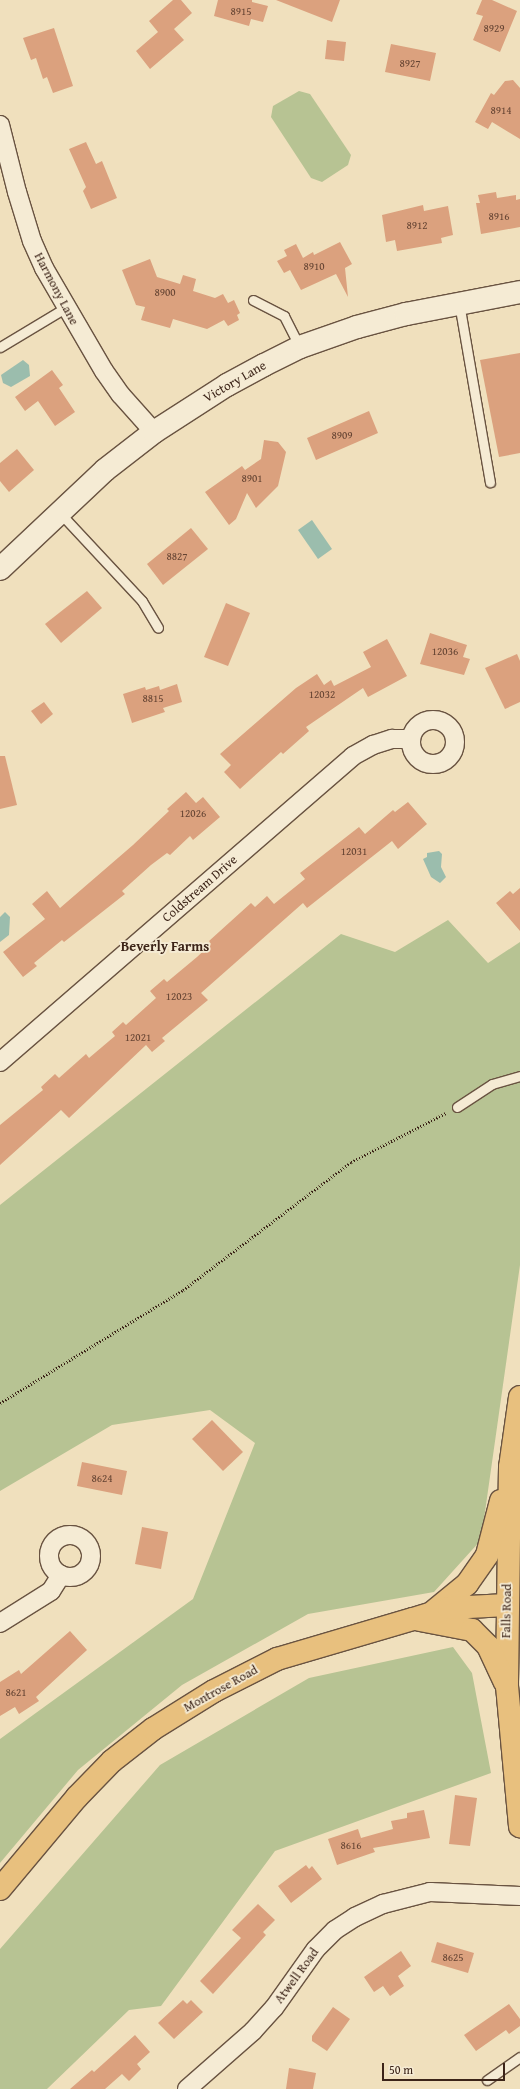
<!DOCTYPE html>
<style>
body{margin:0}
#map{position:relative;width:520px;height:2089px;overflow:hidden;background:#f0e0bd;font-family:"Gentium Book Plus",serif}
div>[style]{position:absolute}
.green>*{inset:0;background:#b7c393}
.water>*{inset:0;background:#9bbdad}
.building>*{inset:0;background:#dba17e}
.path>*{height:2.5px;margin-top:-1.25px;transform-origin:0;background:repeating-linear-gradient(90deg,#3c2418 0 1px,transparent 0 3px)}
.roads{filter:drop-shadow(1px 0 #695341) drop-shadow(-1px 0 #695341) drop-shadow(0 1px #695341) drop-shadow(0 -1px #695341)}
.service>*{height:9px;margin:-4.5px;padding:0 4.5px;transform-origin:4.5px;border-radius:4.5px;background:#f5ebd4}
.minor>*{height:18px;margin:-9px;padding:0 9px;transform-origin:9px;border-radius:9px;background:#f5ebd4}
.minor>.ring{margin:-9px;padding:0;box-sizing:content-box;background:none;border:18px solid #f5ebd4;border-radius:50%}
.tertiary>*{height:22px;margin:-11px;padding:0 11px;transform-origin:11px;border-radius:11px;background:#f5ebd4}
.primary>*{height:22px;margin:-11px;padding:0 11px;transform-origin:11px;border-radius:11px;background:#e8c07e}
span{translate:-50% -50%;white-space:nowrap;text-align:center;line-height:1.15;-webkit-text-stroke:3.5px #f5ebd4;paint-order:stroke}
.number-label{font-size:11px;color:#644332}
.number-label span{-webkit-text-stroke-width:0}
.street-label{font-size:13px;color:#3c2418}
.neighbourhood-label{font-size:14px;color:#3c2418;font-weight:700}
.scale{position:absolute;left:382px;top:2063px;width:123px;height:18px;box-sizing:border-box;border:2px solid #3c2418;border-top:0;padding-left:5px;font-size:12px;line-height:14px;white-space:nowrap;color:#3c2418;-webkit-text-stroke:3px #f5ebd4;paint-order:stroke}
</style>
<div id="map">
<div class="green">
<div style="clip-path:polygon(299px 91px,310px 94px,351px 155px,348px 165px,322px 182px,311px 178px,271px 117px,273px 106px)"></div>
<div style="clip-path:polygon(448px 920px,488px 963px,520px 942px,520px 1265px,481px 1540px,434px 1592px,308px 1614px,182px 1685px,78px 1770px,0 1863px,0 1739px,193px 1599px,255px 1443px,210px 1410px,112px 1425px,0 1491px,0 1205px,341px 934px,395px 952px)"></div>
<div style="clip-path:polygon(453px 1647px,472px 1673px,491px 1773px,275px 1851px,161px 2006px,129px 2010px,47px 2089px,0 2089px,0 1949px,160px 1765px,309px 1678px)"></div>
</div>
<div class="water">
<div style="clip-path:polygon(23px 360px,29px 365px,30px 376px,11px 387px,3px 383px,1px 375px)"></div>
<div style="clip-path:polygon(312px 520px,332px 549px,318px 559px,298px 530px)"></div>
<div style="clip-path:polygon(439px 851px,442px 854px,441px 867px,446px 877px,440px 883px,431px 877px,423px 859px,427px 857px,427px 853px)"></div>
<div style="clip-path:polygon(5px 912px,10px 917px,9px 935px,0 942px,0 917px)"></div>
</div>
<div class="building">
<div style="clip-path:polygon(173px 0,181px 0,192px 13px,174px 29px,184px 40px,150px 69px,136px 51px,158px 32px,149px 21px)"></div>
<div style="clip-path:polygon(218px 0,252px 0,252px 2px,268px 6px,263px 22px,251px 19px,249px 26px,214px 16px)"></div>
<div style="clip-path:polygon(276px 0,340px 0,332px 22px)"></div>
<div style="clip-path:polygon(482px 0,492px 0,517px 11px,500px 52px,473px 40px,483px 16px,476px 14px)"></div>
<div style="clip-path:polygon(54px 28px,73px 86px,53px 93px,47px 77px,43px 79px,36px 58px,31px 60px,23px 38px)"></div>
<div style="clip-path:polygon(327px 40px,346px 42px,344px 61px,325px 59px)"></div>
<div style="clip-path:polygon(391px 44px,436px 53px,430px 81px,385px 72px)"></div>
<div style="clip-path:polygon(513px 80px,520px 88px,520px 139px,492px 122px,488px 129px,475px 122px,491px 93px,494px 95px,505px 81px)"></div>
<div style="clip-path:polygon(86px 142px,96px 164px,102px 161px,117px 198px,91px 209px,83px 191px,86px 187px,69px 149px)"></div>
<div style="clip-path:polygon(496px 192px,497px 198px,516px 195px,516px 200px,520px 199px,520px 227px,481px 234px,476px 203px,480px 203px,478px 195px)"></div>
<div style="clip-path:polygon(423px 205px,424px 211px,448px 206px,453px 235px,441px 238px,442px 243px,397px 251px,395px 240px,386px 242px,382px 215px)"></div>
<div style="clip-path:polygon(340px 242px,352px 264px,345px 268px,348px 297px,336px 274px,301px 290px,290px 270px,284px 273px,277px 261px,287px 256px,284px 250px,296px 244px,303px 258px,313px 252px,314px 255px)"></div>
<div style="clip-path:polygon(150px 259px,157px 277px,180px 284px,183px 275px,196px 279px,193px 291px,215px 298px,223px 294px,228px 303px,234px 300px,240px 313px,237px 315px,239px 320px,228px 326px,224px 320px,207px 329px,173px 319px,170px 328px,141px 320px,145px 307px,136px 305px,122px 270px)"></div>
<div style="clip-path:polygon(520px 353px,520px 453px,499px 457px,480px 360px)"></div>
<div style="clip-path:polygon(52px 370px,63px 385px,59px 388px,75px 412px,55px 426px,38px 401px,25px 411px,15px 397px)"></div>
<div style="clip-path:polygon(369px 411px,378px 433px,316px 460px,307px 438px)"></div>
<div style="clip-path:polygon(264px 440px,278px 442px,286px 452px,278px 486px,256px 508px,247px 493px,236px 519px,229px 525px,205px 492px,242px 466px,245px 470px,261px 459px)"></div>
<div style="clip-path:polygon(17px 449px,34px 470px,9px 492px,0 481px,0 463px)"></div>
<div style="clip-path:polygon(191px 528px,208px 549px,163px 585px,147px 564px)"></div>
<div style="clip-path:polygon(87px 591px,102px 608px,61px 643px,45px 624px)"></div>
<div style="clip-path:polygon(226px 603px,250px 613px,228px 666px,204px 657px)"></div>
<div style="clip-path:polygon(430px 633px,467px 645px,463px 657px,470px 659px,464px 675px,420px 664px)"></div>
<div style="clip-path:polygon(387px 639px,407px 676px,368px 697px,363px 688px,306px 727px,309px 731px,283px 754px,281px 752px,240px 789px,224px 772px,231px 765px,220px 754px,296px 688px,317px 674px,324px 685px,331px 680px,334px 686px,371px 667px,363px 652px)"></div>
<div style="clip-path:polygon(517px 654px,520px 661px,520px 702px,505px 709px,485px 668px)"></div>
<div style="clip-path:polygon(177px 684px,182px 702px,163px 708px,165px 712px,132px 723px,123px 694px,145px 687px,146px 690px,159px 686px,160px 690px)"></div>
<div style="clip-path:polygon(44px 702px,53px 714px,41px 724px,31px 711px)"></div>
<div style="clip-path:polygon(0 756px,5px 756px,17px 805px,0 809px)"></div>
<div style="clip-path:polygon(186px 792px,196px 803px,203px 797px,220px 817px,193px 840px,190px 836px,170px 855px,167px 853px,151px 865px,122px 891px,125px 894px,64px 942px,62px 940px,34px 963px,37px 966px,23px 977px,3px 952px,45px 919px,32px 904px,47px 891px,60px 908px,133px 845px,169px 811px,167px 809px)"></div>
<div style="clip-path:polygon(408px 802px,427px 824px,398px 849px,392px 841px,307px 908px,303px 903px,201px 993px,208px 1000px,162px 1038px,165px 1041px,152px 1052px,146px 1045px,69px 1118px,61px 1110px,0 1165px,0 1125px,43px 1090px,41px 1087px,55px 1074px,59px 1078px,86px 1054px,89px 1058px,115px 1036px,112px 1032px,123px 1022px,126px 1025px,156px 998px,150px 991px,164px 979px,167px 982px,197px 957px,211px 944px,209px 941px,251px 903px,255px 907px,267px 896px,274px 904px,305px 879px,300px 873px,359px 827px,365px 834px,393px 810px,395px 812px)"></div>
<div style="clip-path:polygon(520px 888px,520px 931px,496px 903px,510px 891px,513px 894px)"></div>
<div style="clip-path:polygon(212px 1420px,243px 1452px,223px 1471px,192px 1439px)"></div>
<div style="clip-path:polygon(82px 1462px,127px 1471px,122px 1495px,77px 1486px)"></div>
<div style="clip-path:polygon(142px 1527px,168px 1532px,161px 1569px,135px 1564px)"></div>
<div style="clip-path:polygon(70px 1631px,87px 1650px,36px 1697px,39px 1701px,19px 1714px,15px 1707px,0 1716px,0 1682px,19px 1670px,21px 1674px)"></div>
<div style="clip-path:polygon(455px 1795px,477px 1798px,470px 1846px,449px 1844px)"></div>
<div style="clip-path:polygon(424px 1810px,430px 1838px,373px 1848px,375px 1852px,337px 1865px,328px 1839px,358px 1829px,361px 1838px,393px 1829px,391px 1821px,407px 1818px,407px 1813px)"></div>
<div style="clip-path:polygon(306px 1865px,309px 1869px,312px 1866px,322px 1879px,291px 1903px,278px 1886px)"></div>
<div style="clip-path:polygon(258px 1904px,275px 1920px,263px 1932px,266px 1935px,213px 1994px,200px 1981px,241px 1938px,232px 1930px)"></div>
<div style="clip-path:polygon(437px 1942px,474px 1953px,468px 1973px,431px 1962px)"></div>
<div style="clip-path:polygon(401px 1951px,411px 1966px,398px 1976px,404px 1986px,390px 1996px,383px 1986px,374px 1992px,364px 1977px)"></div>
<div style="clip-path:polygon(183px 2000px,187px 2004px,191px 2000px,203px 2012px,174px 2039px,158px 2023px)"></div>
<div style="clip-path:polygon(509px 2004px,520px 2019px,520px 2026px,509px 2034px,506px 2030px,476px 2051px,464px 2035px)"></div>
<div style="clip-path:polygon(333px 2007px,350px 2019px,327px 2051px,312px 2041px,312px 2036px)"></div>
<div style="clip-path:polygon(135px 2035px,150px 2052px,137px 2064px,141px 2069px,129px 2081px,122px 2074px,105px 2089px,70px 2089px,92px 2070px,94px 2072px)"></div>
<div style="clip-path:polygon(289px 2068px,316px 2073px,313px 2089px,286px 2089px)"></div>
</div>
<div class="path">
<div style="left:0;top:1403px;width:215px;rotate:-31.7deg"></div>
<div style="left:183px;top:1290px;width:211px;rotate:-37.3deg"></div>
<div style="left:351px;top:1162px;width:107px;rotate:-27.3deg"></div>
</div>
<div class="roads">
<div class="service">
<div style="left:253px;top:300px;width:35px;rotate:27deg"></div>
<div style="left:284px;top:316px;width:35px;rotate:63deg"></div>
<div style="left:459px;top:303px;width:182px;rotate:80.2deg"></div>
<div style="left:0;top:347px;width:76px;rotate:-31deg"></div>
<div style="left:60px;top:513px;width:120px;rotate:47deg"></div>
<div style="left:142px;top:601px;width:31px;rotate:59deg"></div>
<div style="left:457px;top:1107px;width:42px;rotate:-33.3deg"></div>
<div style="left:492px;top:1084px;width:29px;rotate:-16deg"></div>
<div style="left:487px;top:2080px;width:40px;rotate:-34.9deg"></div>
</div>
<div class="minor">
<div style="left:0;top:125px;width:69px;rotate:75.8deg"></div>
<div style="left:17px;top:192px;width:51px;rotate:73deg"></div>
<div style="left:32px;top:241px;width:30px;rotate:66deg"></div>
<div style="left:44px;top:268px;width:119px;rotate:59.8deg"></div>
<div style="left:104px;top:371px;width:29px;rotate:55deg"></div>
<div style="left:121px;top:395px;width:50px;rotate:48.3deg"></div>
<div class="ring" style="left:411px;top:720px;width:26px;height:26px"></div>
<div style="left:0;top:1062px;width:467px;rotate:-40.9deg"></div>
<div style="left:353px;top:756px;width:23px;rotate:-29deg"></div>
<div style="left:373px;top:745px;width:20px;rotate:-18deg"></div>
<div style="left:392px;top:739px;width:19px"></div>
<div class="ring" style="left:49px;top:1535px;width:24px;height:24px"></div>
<div style="left:0;top:1623px;width:60px;rotate:-32.1deg"></div>
<div style="left:51px;top:1591px;width:19px;rotate:-58deg"></div>
<div style="left:187px;top:2089px;width:88px;rotate:-41.3deg"></div>
<div style="left:253px;top:2031px;width:31px;rotate:-48deg"></div>
<div style="left:274px;top:2008px;width:72px;rotate:-54.6deg"></div>
<div style="left:316px;top:1949px;width:27px;rotate:-45deg"></div>
<div style="left:335px;top:1930px;width:24px;rotate:-33deg"></div>
<div style="left:355px;top:1917px;width:31px;rotate:-25deg"></div>
<div style="left:383px;top:1904px;width:49px;rotate:-14.3deg"></div>
<div style="left:430px;top:1892px;width:90px;rotate:2.5deg"></div>
</div>
<div class="tertiary">
<div style="left:0;top:569px;width:144px;rotate:-43.3deg"></div>
<div style="left:105px;top:470px;width:62px;rotate:-37.8deg"></div>
<div style="left:154px;top:432px;width:87px;rotate:-32.8deg"></div>
<div style="left:227px;top:385px;width:42px;rotate:-28.4deg"></div>
<div style="left:264px;top:365px;width:40px;rotate:-26.6deg"></div>
<div style="left:300px;top:347px;width:60px;rotate:-19.3deg"></div>
<div style="left:357px;top:327px;width:51px;rotate:-14.9deg"></div>
<div style="left:406px;top:314px;width:116px;rotate:-10.9deg"></div>
</div>
<div class="primary">
<div style="left:520px;top:1397px;width:71px;rotate:98.1deg"></div>
<div style="left:510px;top:1467px;width:219px;rotate:90.8deg"></div>
<div style="left:507px;top:1686px;width:141px;rotate:84.7deg"></div>
<div style="left:434px;top:1611px;width:43px;rotate:-39.3deg"></div>
<div style="left:467px;top:1584px;width:35px;rotate:-55deg"></div>
<div style="left:487px;top:1555px;width:56px;rotate:-75.5deg"></div>
<div style="left:420px;top:1620px;width:53px;rotate:10.9deg"></div>
<div style="left:472px;top:1630px;width:23px;rotate:45deg"></div>
<div style="left:488px;top:1646px;width:40px;rotate:65deg"></div>
<div style="left:0;top:1889px;width:120px;rotate:-50.1deg"></div>
<div style="left:77px;top:1797px;width:50px;rotate:-45.8deg"></div>
<div style="left:112px;top:1761px;width:52px;rotate:-38deg"></div>
<div style="left:153px;top:1729px;width:72px;rotate:-31.9deg"></div>
<div style="left:214px;top:1691px;width:71px;rotate:-26.9deg"></div>
<div style="left:277px;top:1659px;width:142px;rotate:-16.4deg"></div>
<div style="left:413px;top:1619px;width:38px;rotate:-17deg"></div>
<div style="left:449px;top:1608px;width:58px;rotate:-3deg"></div>
</div>
</div>
<div class="number-label">
<span style="left:241px;top:11px">8915</span>
<span style="left:494px;top:28px">8929</span>
<span style="left:410px;top:63px">8927</span>
<span style="left:501px;top:110px">8914</span>
<span style="left:499px;top:216px">8916</span>
<span style="left:417px;top:225px">8912</span>
<span style="left:314px;top:266px">8910</span>
<span style="left:165px;top:292px">8900</span>
<span style="left:342px;top:435px">8909</span>
<span style="left:252px;top:478px">8901</span>
<span style="left:177px;top:556px">8827</span>
<span style="left:445px;top:651px">12036</span>
<span style="left:322px;top:694px">12032</span>
<span style="left:153px;top:698px">8815</span>
<span style="left:193px;top:813px">12026</span>
<span style="left:354px;top:851px">12031</span>
<span style="left:179px;top:996px">12023</span>
<span style="left:138px;top:1037px">12021</span>
<span style="left:102px;top:1478px">8624</span>
<span style="left:16px;top:1692px">8621</span>
<span style="left:351px;top:1845px">8616</span>
<span style="left:453px;top:1957px">8625</span>
</div>
<div class="street-label">
<span style="left:56px;top:289px;rotate:62deg">Harmony Lane</span>
<span style="left:235px;top:382px;rotate:-30deg">Victory Lane</span>
<span style="left:200px;top:889px;rotate:-41deg">Coldstream Drive</span>
<span style="left:507px;top:1611px;rotate:-89deg">Falls Road</span>
<span style="left:221px;top:1689px;rotate:-29deg">Montrose Road</span>
<span style="left:297px;top:1976px;rotate:-54deg">Atwell Road</span>
</div>
<div class="neighbourhood-label">
<span style="left:165px;top:946px">Beverly Farms</span>
</div>
<div class="scale">50 m</div>
</div>
